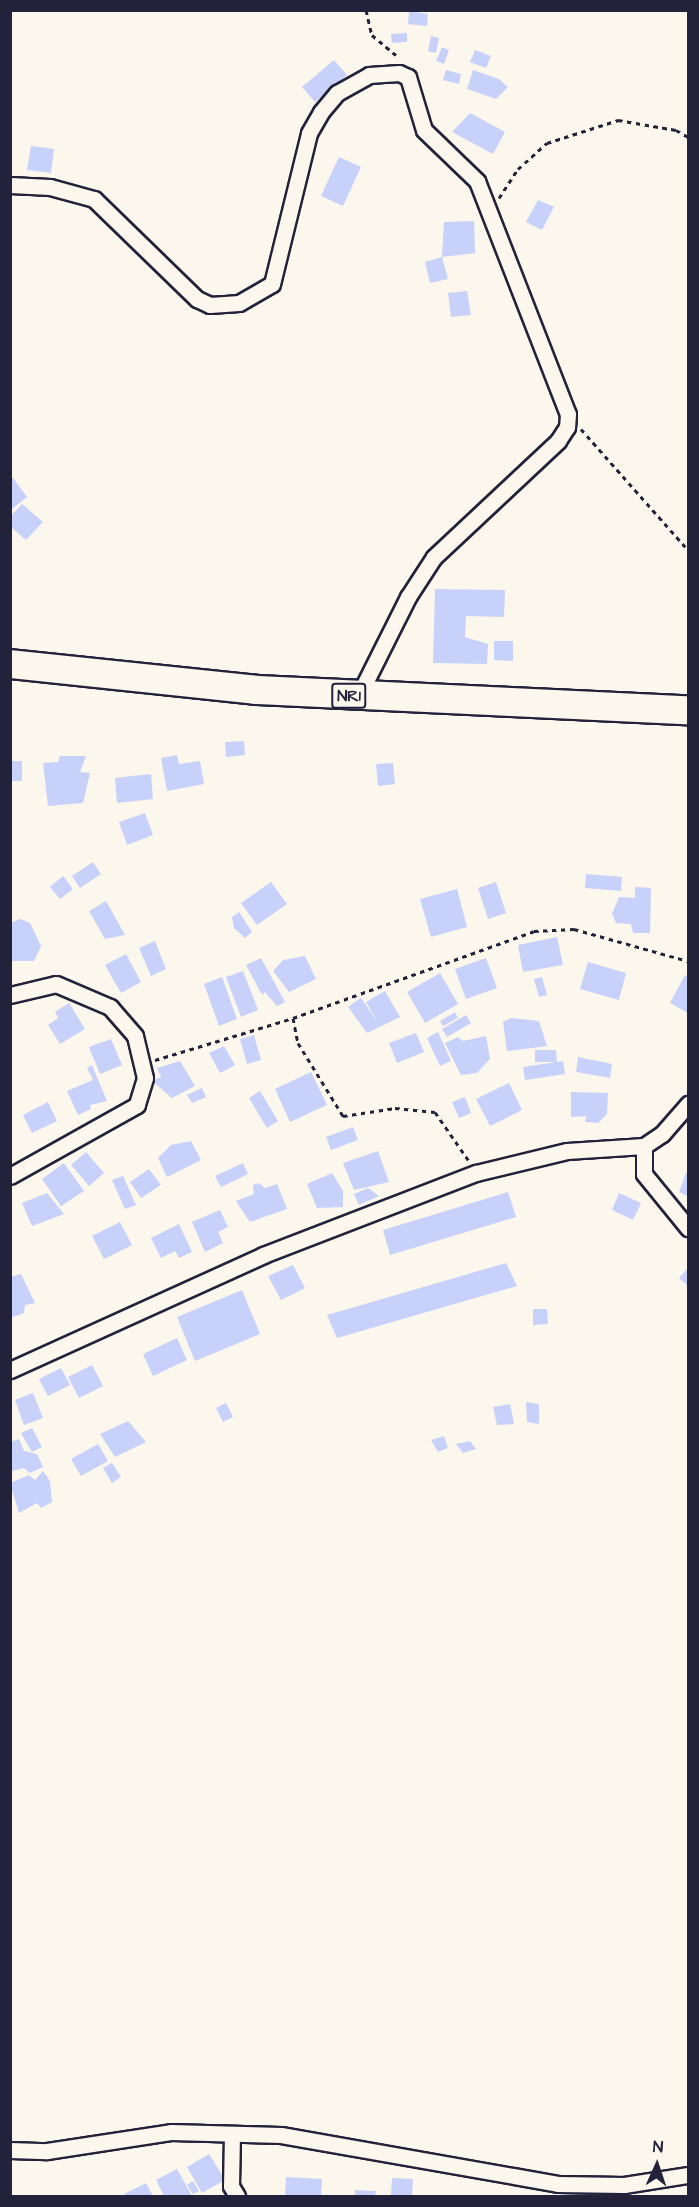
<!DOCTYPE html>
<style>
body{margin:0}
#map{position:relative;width:699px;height:2207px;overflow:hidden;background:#fbf7ec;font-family:"Architects Daughter",sans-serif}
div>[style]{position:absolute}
.building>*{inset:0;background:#c7d1f9}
.path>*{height:3px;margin-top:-1.5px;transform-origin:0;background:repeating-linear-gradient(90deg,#22223b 0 4.5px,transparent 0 9px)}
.roads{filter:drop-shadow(2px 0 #22223b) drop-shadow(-2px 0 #22223b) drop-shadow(0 2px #22223b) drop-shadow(0 -2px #22223b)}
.street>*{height:15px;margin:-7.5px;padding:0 7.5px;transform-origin:7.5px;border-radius:7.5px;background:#fbf7ec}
.highway>*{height:28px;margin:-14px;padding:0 14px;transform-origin:14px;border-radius:14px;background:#fbf7ec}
span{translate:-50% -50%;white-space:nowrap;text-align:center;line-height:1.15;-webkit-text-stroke:4.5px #fbf7ec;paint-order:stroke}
.shield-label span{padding:2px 4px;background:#fbf7ec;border:2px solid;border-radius:4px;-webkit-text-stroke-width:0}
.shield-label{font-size:16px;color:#22223b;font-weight:700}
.frame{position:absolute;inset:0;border:12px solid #22223b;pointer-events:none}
.north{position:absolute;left:627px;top:2135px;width:60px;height:60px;-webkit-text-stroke:4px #fbf7ec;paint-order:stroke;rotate:3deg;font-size:16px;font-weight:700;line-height:24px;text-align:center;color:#22223b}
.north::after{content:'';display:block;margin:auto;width:21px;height:27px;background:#22223b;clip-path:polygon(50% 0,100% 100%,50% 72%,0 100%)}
</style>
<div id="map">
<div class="building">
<div style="clip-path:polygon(409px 11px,428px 14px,427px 26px,408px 24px)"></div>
<div style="clip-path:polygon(407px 33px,407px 42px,392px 43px,391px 34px)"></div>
<div style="clip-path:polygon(431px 36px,439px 38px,436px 53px,428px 51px)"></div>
<div style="clip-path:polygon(442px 47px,449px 50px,444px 64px,436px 61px)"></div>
<div style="clip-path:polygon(475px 50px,491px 56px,486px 68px,470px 62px)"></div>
<div style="clip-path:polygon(334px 60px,347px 75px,315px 102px,302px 87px)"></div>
<div style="clip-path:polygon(446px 70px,461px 74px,459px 84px,443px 80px)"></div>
<div style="clip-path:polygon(473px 70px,499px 79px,508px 87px,496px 99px,467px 89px)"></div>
<div style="clip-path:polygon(470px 113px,505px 132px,493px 154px,452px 132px)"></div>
<div style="clip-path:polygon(31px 146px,54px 149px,51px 173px,27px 170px)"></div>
<div style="clip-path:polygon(339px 157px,361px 167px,343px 206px,321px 196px)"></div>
<div style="clip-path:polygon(538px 200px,554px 207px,542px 230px,526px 222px)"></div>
<div style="clip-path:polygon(474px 221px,475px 253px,442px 257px,444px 222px)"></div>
<div style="clip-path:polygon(442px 257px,448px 279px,430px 283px,425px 262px)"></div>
<div style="clip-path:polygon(467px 291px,471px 315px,451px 317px,448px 293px)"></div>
<div style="clip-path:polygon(13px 478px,27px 497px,12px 509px,10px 480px)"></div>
<div style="clip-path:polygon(22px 504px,43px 522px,26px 540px,10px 526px,10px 517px)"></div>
<div style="clip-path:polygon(435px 589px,505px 590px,504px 617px,466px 616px,465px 637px,488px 644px,487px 664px,433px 663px)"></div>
<div style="clip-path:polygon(494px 641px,513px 641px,513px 661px,494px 660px)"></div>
<div style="clip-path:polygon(244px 741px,245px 755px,226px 757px,225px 742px)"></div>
<div style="clip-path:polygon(177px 755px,179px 764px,200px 761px,204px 784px,167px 791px,161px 758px)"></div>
<div style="clip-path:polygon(60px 756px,86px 756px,80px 772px,90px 773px,83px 803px,48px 806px,43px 763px,58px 762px)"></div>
<div style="clip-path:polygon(10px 761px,22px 761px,22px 781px,10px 781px)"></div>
<div style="clip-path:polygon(393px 763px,395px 784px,378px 786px,376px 764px)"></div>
<div style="clip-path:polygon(151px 774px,153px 799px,117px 803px,115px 778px)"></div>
<div style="clip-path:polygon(145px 813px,153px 835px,127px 845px,119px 822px)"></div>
<div style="clip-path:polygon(93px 862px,101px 874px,80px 888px,72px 876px)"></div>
<div style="clip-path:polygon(586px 874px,622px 877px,621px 891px,585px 888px)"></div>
<div style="clip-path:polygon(63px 876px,73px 889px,60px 899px,50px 887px)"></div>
<div style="clip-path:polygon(271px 882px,287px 904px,257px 925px,241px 903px)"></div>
<div style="clip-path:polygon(496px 882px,506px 913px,488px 919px,478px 888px)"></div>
<div style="clip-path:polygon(635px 887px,651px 888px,650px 933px,633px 933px,631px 924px,616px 923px,612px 914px,619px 897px,635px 898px)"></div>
<div style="clip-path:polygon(457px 889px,467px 927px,431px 937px,420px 899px)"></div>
<div style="clip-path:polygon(106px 901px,125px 935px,105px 939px,89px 911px)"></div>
<div style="clip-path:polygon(239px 912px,252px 932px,245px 938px,234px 928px,232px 917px)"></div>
<div style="clip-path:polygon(20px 919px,30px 923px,41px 946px,34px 961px,10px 961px,10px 923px)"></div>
<div style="clip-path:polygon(557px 937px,563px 965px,523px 972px,518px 945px)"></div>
<div style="clip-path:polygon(155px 941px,166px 969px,151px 976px,139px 948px)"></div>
<div style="clip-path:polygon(126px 954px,141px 982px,121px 993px,105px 965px)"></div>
<div style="clip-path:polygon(305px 956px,316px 979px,289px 992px,273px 971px,283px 960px)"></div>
<div style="clip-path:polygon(261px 958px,285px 1002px,277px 1006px,265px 992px,262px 995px,246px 965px)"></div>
<div style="clip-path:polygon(486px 958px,497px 988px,466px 999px,455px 969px)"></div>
<div style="clip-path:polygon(588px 962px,626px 973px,619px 1000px,580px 989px)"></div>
<div style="clip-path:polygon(243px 971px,258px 1010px,241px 1017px,226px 977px)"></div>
<div style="clip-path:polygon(440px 973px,458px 1004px,425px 1023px,407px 992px)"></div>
<div style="clip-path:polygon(685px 975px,688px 977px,688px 1013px,670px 1003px)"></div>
<div style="clip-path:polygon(222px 977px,237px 1019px,219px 1026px,204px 984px)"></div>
<div style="clip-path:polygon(542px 977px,547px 995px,539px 997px,534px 979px)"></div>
<div style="clip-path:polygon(385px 991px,400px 1017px,367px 1033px,348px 1007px,361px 998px,378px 1022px,366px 1002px)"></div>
<div style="clip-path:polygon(69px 1003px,85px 1029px,60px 1044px,48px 1025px,58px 1018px,55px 1012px)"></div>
<div style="clip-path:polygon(455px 1012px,458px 1018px,443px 1026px,440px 1021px)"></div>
<div style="clip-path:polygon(466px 1015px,471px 1023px,447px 1037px,442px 1029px)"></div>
<div style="clip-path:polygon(511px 1018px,539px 1021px,547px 1046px,507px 1051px,503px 1022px)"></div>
<div style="clip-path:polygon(438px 1032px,451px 1061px,440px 1066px,427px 1038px)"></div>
<div style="clip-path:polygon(416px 1033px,424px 1052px,397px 1063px,389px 1043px)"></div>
<div style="clip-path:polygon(254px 1035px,261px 1060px,247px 1064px,240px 1039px)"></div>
<div style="clip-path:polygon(486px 1036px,490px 1059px,477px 1073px,461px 1075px,445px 1043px,458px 1037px,463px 1041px)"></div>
<div style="clip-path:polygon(111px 1039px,122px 1065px,100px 1074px,89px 1047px)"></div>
<div style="clip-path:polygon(224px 1046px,235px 1065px,220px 1073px,209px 1053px)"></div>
<div style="clip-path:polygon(535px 1050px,556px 1050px,557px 1062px,563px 1061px,565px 1074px,525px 1080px,523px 1067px,557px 1062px,535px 1062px)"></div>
<div style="clip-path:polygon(578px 1057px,612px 1064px,610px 1078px,576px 1072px)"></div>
<div style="clip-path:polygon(180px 1061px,195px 1086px,172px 1098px,152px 1081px,161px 1077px,157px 1068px)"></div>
<div style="clip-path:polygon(92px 1065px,107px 1101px,90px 1105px,91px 1109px,78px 1115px,67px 1091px,93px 1080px,87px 1068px)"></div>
<div style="clip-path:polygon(311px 1072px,327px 1105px,290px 1122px,275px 1089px)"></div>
<div style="clip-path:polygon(509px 1083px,522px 1110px,490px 1126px,476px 1099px)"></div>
<div style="clip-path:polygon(202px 1088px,206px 1097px,192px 1103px,187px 1095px)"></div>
<div style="clip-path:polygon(260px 1091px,278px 1121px,267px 1128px,249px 1098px)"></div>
<div style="clip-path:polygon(571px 1092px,608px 1093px,607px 1114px,598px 1123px,585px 1122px,586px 1116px,571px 1117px)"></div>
<div style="clip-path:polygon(465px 1097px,471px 1113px,459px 1118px,452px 1102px)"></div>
<div style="clip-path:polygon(48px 1102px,57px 1121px,32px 1133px,23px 1115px)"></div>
<div style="clip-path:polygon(353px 1127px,358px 1140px,331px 1150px,326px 1137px)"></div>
<div style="clip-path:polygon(191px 1141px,201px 1160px,167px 1177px,158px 1158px,171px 1145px)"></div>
<div style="clip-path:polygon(378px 1151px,389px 1182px,354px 1190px,343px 1163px)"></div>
<div style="clip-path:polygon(86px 1152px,104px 1173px,89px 1186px,71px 1165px)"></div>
<div style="clip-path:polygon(64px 1163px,84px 1191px,61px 1206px,42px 1179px)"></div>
<div style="clip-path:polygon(243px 1163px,248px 1174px,221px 1187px,215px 1176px)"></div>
<div style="clip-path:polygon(149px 1169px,161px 1185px,141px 1198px,130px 1182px)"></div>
<div style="clip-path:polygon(332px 1173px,343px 1191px,343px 1207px,317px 1208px,307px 1184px)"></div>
<div style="clip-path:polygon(686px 1173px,688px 1174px,688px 1196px,679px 1192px)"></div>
<div style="clip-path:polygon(123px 1176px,136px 1205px,125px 1209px,112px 1180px)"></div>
<div style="clip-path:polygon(259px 1183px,265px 1188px,277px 1184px,287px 1209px,250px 1222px,236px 1201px,254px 1194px,253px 1185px)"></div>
<div style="clip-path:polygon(368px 1188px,379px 1196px,359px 1205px,354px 1194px)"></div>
<div style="clip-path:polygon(508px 1192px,516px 1217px,390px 1255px,383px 1230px)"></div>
<div style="clip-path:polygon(47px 1193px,64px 1214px,32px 1226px,22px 1203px)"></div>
<div style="clip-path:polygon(619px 1193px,641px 1203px,633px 1220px,612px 1210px)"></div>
<div style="clip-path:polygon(220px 1210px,228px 1227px,218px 1232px,223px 1243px,205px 1252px,192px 1222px)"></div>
<div style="clip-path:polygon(120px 1222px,132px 1245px,104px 1259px,92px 1236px)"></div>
<div style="clip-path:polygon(179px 1224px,192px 1252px,179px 1258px,175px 1251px,161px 1258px,151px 1238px)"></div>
<div style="clip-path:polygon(506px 1263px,517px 1286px,337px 1338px,327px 1315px)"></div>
<div style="clip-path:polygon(293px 1265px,305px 1288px,281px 1300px,268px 1276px)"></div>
<div style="clip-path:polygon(688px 1268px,688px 1286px,679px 1278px)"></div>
<div style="clip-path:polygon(21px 1274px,35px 1303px,25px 1305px,24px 1313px,10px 1318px,10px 1277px)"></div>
<div style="clip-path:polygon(242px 1290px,260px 1334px,195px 1361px,177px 1317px)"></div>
<div style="clip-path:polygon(533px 1309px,547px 1309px,548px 1324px,533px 1325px)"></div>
<div style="clip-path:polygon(177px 1338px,187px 1360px,153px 1376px,143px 1354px)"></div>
<div style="clip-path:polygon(92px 1365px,103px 1386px,79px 1398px,68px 1377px)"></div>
<div style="clip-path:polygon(61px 1368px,70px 1385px,48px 1396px,39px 1379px)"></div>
<div style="clip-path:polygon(33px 1393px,43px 1418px,24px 1425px,15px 1400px)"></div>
<div style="clip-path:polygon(526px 1402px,539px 1404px,539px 1424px,527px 1422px)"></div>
<div style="clip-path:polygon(226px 1403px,233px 1417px,223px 1422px,216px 1408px)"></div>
<div style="clip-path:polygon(510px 1404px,514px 1424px,497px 1425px,493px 1407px)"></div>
<div style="clip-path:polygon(128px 1421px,146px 1442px,115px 1457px,100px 1434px)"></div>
<div style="clip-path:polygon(32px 1428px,42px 1447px,32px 1452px,21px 1433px)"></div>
<div style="clip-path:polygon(444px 1436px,448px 1448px,438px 1452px,431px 1440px)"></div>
<div style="clip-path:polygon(19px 1439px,24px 1451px,37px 1454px,43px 1467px,30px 1473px,24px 1468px,12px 1471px,10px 1442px)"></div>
<div style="clip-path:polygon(470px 1441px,476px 1449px,463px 1453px,456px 1444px)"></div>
<div style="clip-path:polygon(98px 1444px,108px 1461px,81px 1476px,71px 1459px)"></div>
<div style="clip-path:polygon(112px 1463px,121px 1477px,112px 1483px,103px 1468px)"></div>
<div style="clip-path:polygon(43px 1471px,50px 1481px,52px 1502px,41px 1508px,37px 1503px,19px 1513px,10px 1483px,29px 1475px,35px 1480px)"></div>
<div style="clip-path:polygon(209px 2154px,225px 2180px,202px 2193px,187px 2167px)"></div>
<div style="clip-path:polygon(177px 2169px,192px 2196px,164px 2196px,156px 2180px)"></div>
<div style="clip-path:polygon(286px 2177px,322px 2179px,321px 2196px,285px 2196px)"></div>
<div style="clip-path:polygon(392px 2178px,413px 2179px,412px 2196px,391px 2196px)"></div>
<div style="clip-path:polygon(193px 2181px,199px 2191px,193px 2194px,187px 2185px)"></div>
<div style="clip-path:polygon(146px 2183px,153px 2196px,125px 2196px,124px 2194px)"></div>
<div style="clip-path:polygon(355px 2190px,376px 2191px,375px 2196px,355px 2196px)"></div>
</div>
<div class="path">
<div style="left:366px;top:10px;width:26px;rotate:77deg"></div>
<div style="left:372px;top:35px;width:34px;rotate:40deg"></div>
<div style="left:499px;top:198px;width:35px;rotate:-57deg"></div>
<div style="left:518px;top:169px;width:39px;rotate:-42deg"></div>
<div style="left:547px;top:143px;width:75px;rotate:-17.9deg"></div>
<div style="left:618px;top:120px;width:59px;rotate:9.8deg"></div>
<div style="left:676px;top:130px;width:14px;rotate:30deg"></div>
<div style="left:581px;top:429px;width:162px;rotate:48.5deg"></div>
<div style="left:293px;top:1018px;width:25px;rotate:79deg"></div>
<div style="left:298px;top:1043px;width:86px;rotate:58.3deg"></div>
<div style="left:343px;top:1116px;width:53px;rotate:-8.7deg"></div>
<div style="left:395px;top:1108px;width:40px;rotate:5.7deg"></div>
<div style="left:435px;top:1112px;width:60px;rotate:55.2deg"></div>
<div style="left:155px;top:1060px;width:144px;rotate:-16.9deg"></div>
<div style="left:293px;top:1018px;width:256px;rotate:-19.8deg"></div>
<div style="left:534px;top:931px;width:40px;rotate:-2.9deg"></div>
<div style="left:574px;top:929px;width:118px;rotate:15.7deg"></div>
</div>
<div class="roads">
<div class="street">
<div style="left:10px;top:185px;width:40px;rotate:2.9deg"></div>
<div style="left:50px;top:187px;width:46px;rotate:15.3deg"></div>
<div style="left:94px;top:199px;width:144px;rotate:44.2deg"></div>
<div style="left:197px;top:299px;width:14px;rotate:25deg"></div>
<div style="left:210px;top:305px;width:29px;rotate:-4deg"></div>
<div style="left:239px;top:303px;width:38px;rotate:-30deg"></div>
<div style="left:272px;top:284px;width:155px;rotate:-76.2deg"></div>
<div style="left:309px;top:133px;width:24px;rotate:-60deg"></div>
<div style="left:321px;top:112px;width:25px;rotate:-50deg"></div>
<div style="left:337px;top:93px;width:37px;rotate:-29deg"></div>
<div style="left:369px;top:75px;width:30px;rotate:-4deg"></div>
<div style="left:399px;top:73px;width:10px;rotate:24deg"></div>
<div style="left:408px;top:77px;width:55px;rotate:73.2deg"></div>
<div style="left:424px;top:130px;width:74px;rotate:43.9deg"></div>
<div style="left:477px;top:181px;width:250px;rotate:68.7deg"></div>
<div style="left:568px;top:414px;width:13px;rotate:94deg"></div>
<div style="left:567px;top:427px;width:17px;rotate:123deg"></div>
<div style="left:558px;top:441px;width:170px;rotate:136.9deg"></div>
<div style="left:434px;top:557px;width:48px;rotate:123deg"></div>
<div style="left:408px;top:597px;width:112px;rotate:116.6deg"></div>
<div style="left:10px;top:995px;width:47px;rotate:-13.4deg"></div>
<div style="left:56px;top:984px;width:59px;rotate:23.1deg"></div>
<div style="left:110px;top:1007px;width:38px;rotate:49deg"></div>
<div style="left:135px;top:1036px;width:43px;rotate:76.6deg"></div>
<div style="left:145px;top:1078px;width:28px;rotate:107deg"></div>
<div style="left:137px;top:1105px;width:145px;rotate:150.8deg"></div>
<div style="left:644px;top:1146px;width:28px;rotate:90deg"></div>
<div style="left:644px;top:1174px;width:70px;rotate:50.8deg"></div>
<div style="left:10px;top:1370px;width:278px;rotate:-24.4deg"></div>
<div style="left:263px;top:1255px;width:228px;rotate:-21.1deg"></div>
<div style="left:476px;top:1173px;width:94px;rotate:-13.6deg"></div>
<div style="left:567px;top:1151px;width:77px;rotate:-3.7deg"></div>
<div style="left:644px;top:1146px;width:22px;rotate:-34deg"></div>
<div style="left:662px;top:1134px;width:40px;rotate:-49deg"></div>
<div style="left:232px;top:2134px;width:52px;rotate:91.1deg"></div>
<div style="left:231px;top:2186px;width:12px;rotate:59deg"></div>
<div style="left:10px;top:2150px;width:37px;rotate:2deg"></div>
<div style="left:47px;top:2151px;width:125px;rotate:-8.7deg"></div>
<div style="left:171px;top:2132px;width:110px;rotate:1.6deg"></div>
<div style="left:281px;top:2135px;width:281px;rotate:10deg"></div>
<div style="left:558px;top:2184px;width:66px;rotate:0.9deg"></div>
<div style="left:624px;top:2185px;width:65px;rotate:-8.9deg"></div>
</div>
<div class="highway">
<div style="left:10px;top:664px;width:247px;rotate:6deg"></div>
<div style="left:256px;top:690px;width:432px;rotate:2.7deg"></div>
</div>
</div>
<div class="shield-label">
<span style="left:349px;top:696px">NR1</span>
</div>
<div class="frame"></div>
<div class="north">N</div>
</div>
